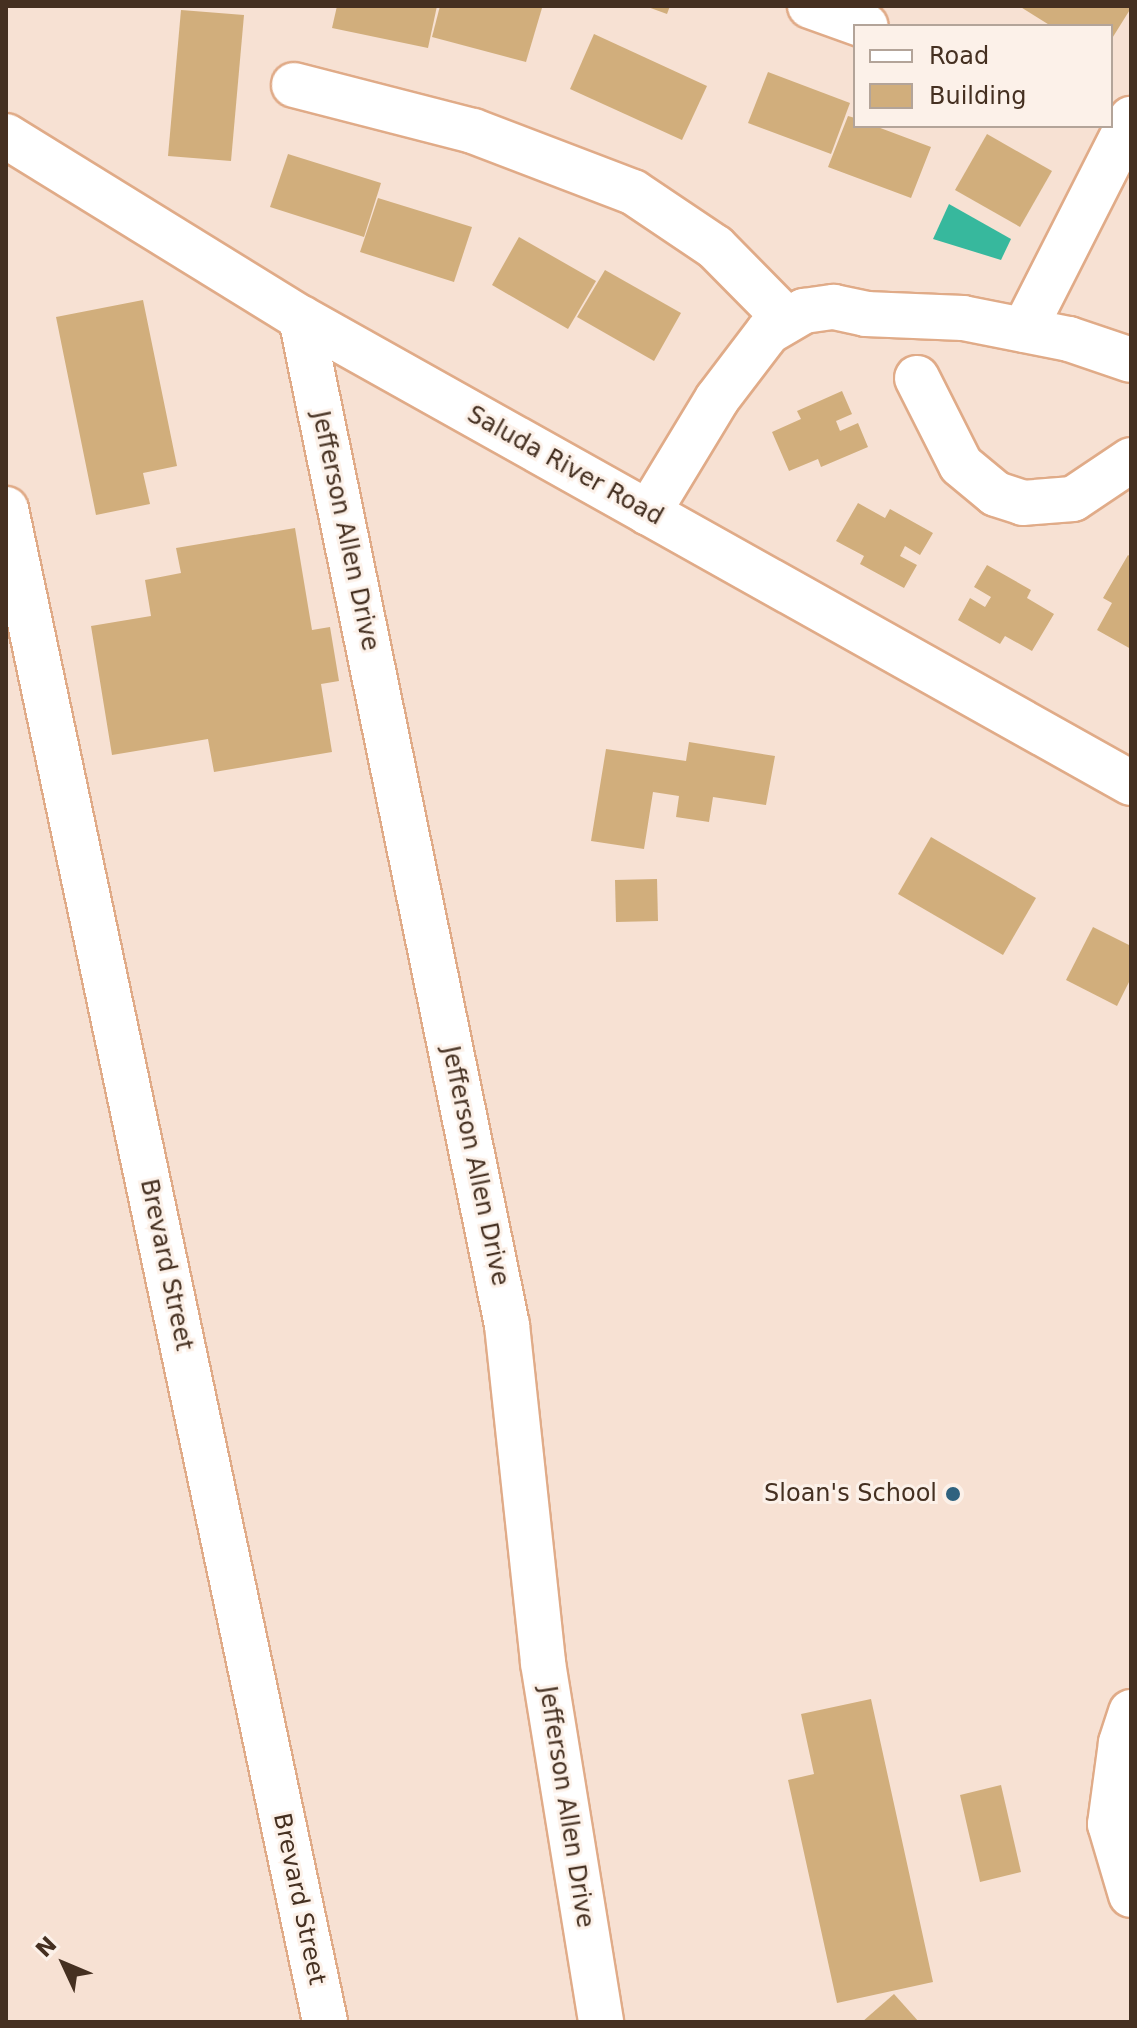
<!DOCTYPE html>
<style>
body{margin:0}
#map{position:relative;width:1137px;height:2028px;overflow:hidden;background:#f7e1d3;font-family:"DejaVu Sans",sans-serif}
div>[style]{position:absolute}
.water>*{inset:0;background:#37b89d}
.building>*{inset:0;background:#d1ae7c}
.roads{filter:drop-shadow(2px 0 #e0ab88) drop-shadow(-2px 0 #e0ab88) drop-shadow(0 2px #e0ab88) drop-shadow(0 -2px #e0ab88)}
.minor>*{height:44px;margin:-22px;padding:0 22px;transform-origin:22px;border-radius:22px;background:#fff}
.dots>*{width:22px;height:22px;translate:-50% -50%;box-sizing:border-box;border:4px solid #fcf1e9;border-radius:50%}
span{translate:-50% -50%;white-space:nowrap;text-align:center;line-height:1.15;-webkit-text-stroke:6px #fcf1e9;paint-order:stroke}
.street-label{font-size:24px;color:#453021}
.poi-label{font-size:24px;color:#453021}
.right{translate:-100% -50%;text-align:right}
.frame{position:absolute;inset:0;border:8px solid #453021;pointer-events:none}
.legend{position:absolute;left:853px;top:24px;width:260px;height:104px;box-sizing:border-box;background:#fcf1e9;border:2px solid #b3a499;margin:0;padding:10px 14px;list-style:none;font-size:24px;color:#453021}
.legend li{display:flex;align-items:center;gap:16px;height:40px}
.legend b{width:40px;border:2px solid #b3a499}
.north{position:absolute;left:24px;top:1924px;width:80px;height:80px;-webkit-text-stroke:6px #fcf1e9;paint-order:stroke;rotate:314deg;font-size:22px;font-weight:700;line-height:32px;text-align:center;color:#453021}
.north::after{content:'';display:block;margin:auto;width:28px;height:36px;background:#453021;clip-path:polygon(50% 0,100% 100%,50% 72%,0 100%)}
</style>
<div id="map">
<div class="water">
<div style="clip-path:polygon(949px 204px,1011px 239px,1001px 260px,933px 239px)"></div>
</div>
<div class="building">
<div style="clip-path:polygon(337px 6px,437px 6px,428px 48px,332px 28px)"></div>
<div style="clip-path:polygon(440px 6px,542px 8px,526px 62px,432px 37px)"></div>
<div style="clip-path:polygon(645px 6px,670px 6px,667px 14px)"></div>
<div style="clip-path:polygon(1019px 6px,1129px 6px,1131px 8px,1111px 40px,1111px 26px,1051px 26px)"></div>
<div style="clip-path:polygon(181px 10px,244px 15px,231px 161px,168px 156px)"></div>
<div style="clip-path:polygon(594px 34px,707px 86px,682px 140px,570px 89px)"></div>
<div style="clip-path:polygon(768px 72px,850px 103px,831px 154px,748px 123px)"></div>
<div style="clip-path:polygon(848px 116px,855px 118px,855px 126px,875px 126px,931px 147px,911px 198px,828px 167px)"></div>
<div style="clip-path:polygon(987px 134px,1052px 171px,1020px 227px,955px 190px)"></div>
<div style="clip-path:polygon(288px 154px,381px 183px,364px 237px,270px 207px)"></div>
<div style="clip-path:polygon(378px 198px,472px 227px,454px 282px,360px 252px)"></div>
<div style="clip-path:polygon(519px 237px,596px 281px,568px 329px,492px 285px)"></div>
<div style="clip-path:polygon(605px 270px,681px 313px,654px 361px,577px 317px)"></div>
<div style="clip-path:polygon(143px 300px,177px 466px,143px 473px,150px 504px,96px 515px,56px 317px)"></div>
<div style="clip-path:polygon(842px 391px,852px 414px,836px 421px,840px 431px,858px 423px,868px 447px,821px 467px,818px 459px,789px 471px,772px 432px,801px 419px,797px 411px)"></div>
<div style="clip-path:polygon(858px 503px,885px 518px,890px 509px,933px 533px,920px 555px,905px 546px,900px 556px,917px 565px,904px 588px,860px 564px,864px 556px,836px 541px)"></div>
<div style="clip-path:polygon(295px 528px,312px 630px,330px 627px,339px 681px,321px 684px,332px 752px,214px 772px,208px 739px,112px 755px,91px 626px,151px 616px,145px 580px,181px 573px,176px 548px)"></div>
<div style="clip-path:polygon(1128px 555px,1131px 557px,1131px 649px,1097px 630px,1112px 603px,1103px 598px)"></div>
<div style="clip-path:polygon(987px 565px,1031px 590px,1027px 598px,1054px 614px,1032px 651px,1005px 636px,1000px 644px,958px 620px,970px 598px,985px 607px,991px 597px,974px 587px)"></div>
<div style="clip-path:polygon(689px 742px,775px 756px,766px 805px,713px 797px,709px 822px,676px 817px,679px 796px,653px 792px,644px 849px,591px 841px,606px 749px,686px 761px)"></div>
<div style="clip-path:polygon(931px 837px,1036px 898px,1003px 955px,898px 894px)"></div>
<div style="clip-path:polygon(657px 879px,658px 921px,616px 922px,615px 880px)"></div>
<div style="clip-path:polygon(1093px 927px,1131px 946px,1131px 978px,1117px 1006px,1066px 980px)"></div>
<div style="clip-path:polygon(871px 1699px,933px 1982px,837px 2003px,788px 1780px,814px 1774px,801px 1714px)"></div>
<div style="clip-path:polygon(1001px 1785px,1021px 1872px,980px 1882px,960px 1795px)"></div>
<div style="clip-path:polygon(894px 1994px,919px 2022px,862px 2022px)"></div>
</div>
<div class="roads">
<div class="minor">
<div style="left:810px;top:6px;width:59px;rotate:19.7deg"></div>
<div style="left:294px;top:85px;width:185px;rotate:14.4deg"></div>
<div style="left:473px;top:131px;width:171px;rotate:20.9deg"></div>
<div style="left:633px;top:192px;width:99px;rotate:33.9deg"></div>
<div style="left:715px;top:247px;width:101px;rotate:45.4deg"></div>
<div style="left:6px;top:136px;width:347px;rotate:31.7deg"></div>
<div style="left:301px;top:318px;width:951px;rotate:29.26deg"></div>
<div style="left:301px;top:318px;width:1028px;rotate:78.44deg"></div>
<div style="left:507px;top:1325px;width:340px;rotate:83.9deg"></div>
<div style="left:543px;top:1663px;width:364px;rotate:80.8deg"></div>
<div style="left:1024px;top:330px;width:237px;rotate:-63.1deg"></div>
<div style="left:917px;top:378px;width:97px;rotate:63.2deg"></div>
<div style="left:961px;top:465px;width:45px;rotate:39.6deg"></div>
<div style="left:996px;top:494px;width:28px;rotate:18deg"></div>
<div style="left:1023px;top:503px;width:50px;rotate:-4.6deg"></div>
<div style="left:1073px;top:499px;width:70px;rotate:-33.9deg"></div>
<div style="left:6px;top:509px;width:1546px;rotate:78.09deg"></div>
<div style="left:648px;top:513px;width:133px;rotate:-58.8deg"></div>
<div style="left:717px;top:399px;width:84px;rotate:-52.7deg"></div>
<div style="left:768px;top:332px;width:42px;rotate:-30.3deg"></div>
<div style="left:804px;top:311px;width:30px;rotate:-8deg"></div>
<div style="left:834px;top:307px;width:33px;rotate:12deg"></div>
<div style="left:866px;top:314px;width:97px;rotate:2.4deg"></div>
<div style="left:963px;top:318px;width:108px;rotate:11.2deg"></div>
<div style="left:1069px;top:339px;width:65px;rotate:18.7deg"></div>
<div style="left:1131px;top:1712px;width:33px;rotate:108deg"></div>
<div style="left:1121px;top:1743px;width:82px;rotate:97.7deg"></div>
<div style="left:1110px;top:1824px;width:74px;rotate:73.5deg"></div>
</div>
</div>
<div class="dots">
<div style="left:953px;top:1494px;background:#2f627f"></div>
</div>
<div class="street-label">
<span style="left:565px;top:466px;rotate:29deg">Saluda River Road</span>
<span style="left:345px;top:531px;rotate:78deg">Jefferson Allen Drive</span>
<span style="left:475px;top:1166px;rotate:78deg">Jefferson Allen Drive</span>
<span style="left:166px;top:1265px;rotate:78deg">Brevard Street</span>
<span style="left:566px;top:1807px;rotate:81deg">Jefferson Allen Drive</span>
<span style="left:299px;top:1899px;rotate:78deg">Brevard Street</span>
</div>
<div class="poi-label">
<span class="right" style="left:937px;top:1494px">Sloan's School</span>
</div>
<div class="frame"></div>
<ul class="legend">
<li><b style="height:10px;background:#fff"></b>Road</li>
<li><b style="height:22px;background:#d1ae7c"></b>Building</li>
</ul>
<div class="north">N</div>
</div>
